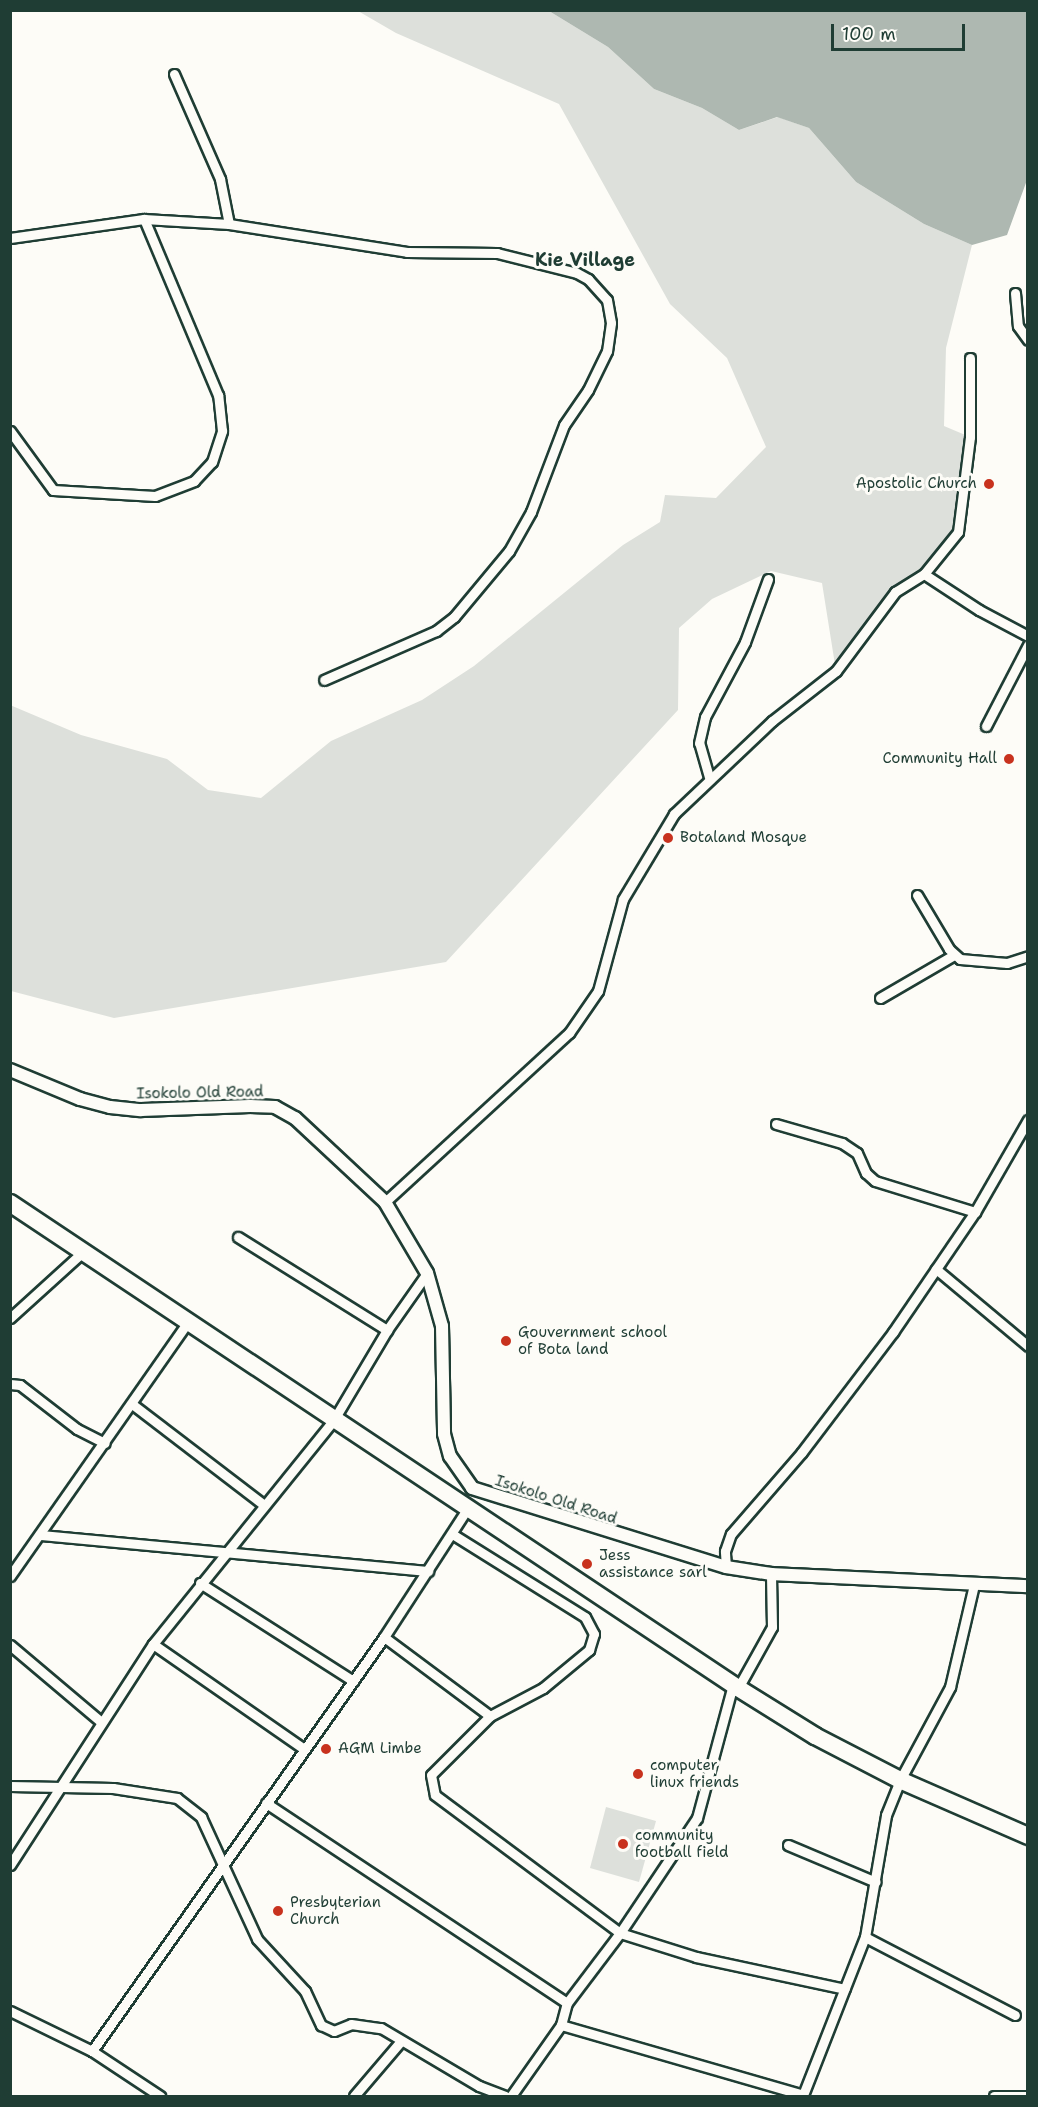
<!DOCTYPE html>
<style>
body{margin:0}
#map{position:relative;width:1038px;height:2107px;overflow:hidden;background:#fdfcf7;font-family:"Shantell Sans",sans-serif}
div>[style]{position:absolute}
.green>*{inset:0;background:#dde0db}
.water>*{inset:0;background:#aeb8b1}
.roads{filter:drop-shadow(2px 0 #1f3d34) drop-shadow(-2px 0 #1f3d34) drop-shadow(0 2px #1f3d34) drop-shadow(0 -2px #1f3d34)}
.street>*{height:9px;margin:-4.5px;padding:0 4.5px;transform-origin:4.5px;border-radius:4.5px;background:#fdfcf7}
.secondary>*{height:12px;margin:-6px;padding:0 6px;transform-origin:6px;border-radius:6px;background:#fdfcf7}
.highway>*{height:16px;margin:-8px;padding:0 8px;transform-origin:8px;border-radius:8px;background:#fdfcf7}
.dots>*{width:16px;height:16px;translate:-50% -50%;box-sizing:border-box;border:3px solid #fdfcf7;border-radius:50%}
span{translate:-50% -50%;white-space:nowrap;text-align:center;line-height:1.15;-webkit-text-stroke:6px #fdfcf7;paint-order:stroke}
.poi-label{font-size:15px;color:#1f3d34}
.right{translate:-100% -50%;text-align:right}
.left{translate:0 -50%;text-align:left}
.street-label{font-size:15px;color:#1f3d34}
.quarter-label{font-size:18px;color:#1f3d34;font-weight:700}
.frame{position:absolute;inset:0;border:12px solid #1f3d34;pointer-events:none}
.scale{position:absolute;left:831px;top:24px;width:134px;height:27px;box-sizing:border-box;border:3px solid #1f3d34;border-top:0;padding-left:8px;font-size:18px;line-height:21px;white-space:nowrap;color:#1f3d34;-webkit-text-stroke:4px #fdfcf7;paint-order:stroke}
</style>
<div id="map">
<div class="green">
<div style="clip-path:polygon(358px 11px,549px 11px,608px 47px,654px 89px,702px 108px,739px 130px,778px 117px,809px 128px,856px 182px,924px 224px,972px 245px,946px 348px,944px 426px,970px 437px,958px 532px,913px 582px,902px 585px,836px 671px,822px 583px,771px 571px,712px 599px,679px 628px,678px 710px,446px 962px,114px 1018px,11px 991px,10px 705px,81px 735px,167px 759px,208px 790px,261px 798px,331px 741px,422px 700px,474px 666px,623px 545px,660px 522px,665px 495px,716px 498px,766px 447px,727px 358px,670px 304px,559px 104px,396px 33px)"></div>
<div style="clip-path:polygon(606px 1807px,656px 1821px,639px 1882px,590px 1868px)"></div>
</div>
<div class="water">
<div style="clip-path:polygon(549px 11px,1027px 11px,1027px 180px,1007px 235px,972px 245px,924px 224px,856px 182px,809px 128px,777px 117px,739px 130px,702px 108px,654px 89px,608px 47px)"></div>
</div>
<div class="roads">
<div class="street">
<div style="left:174px;top:74px;width:115px;rotate:66.3deg"></div>
<div style="left:220px;top:179px;width:46px;rotate:78.7deg"></div>
<div style="left:10px;top:238px;width:135px;rotate:-8.1deg"></div>
<div style="left:144px;top:219px;width:85px;rotate:3.4deg"></div>
<div style="left:229px;top:224px;width:180px;rotate:8.9deg"></div>
<div style="left:407px;top:252px;width:90px;rotate:0.6deg"></div>
<div style="left:497px;top:253px;width:82px;rotate:14deg"></div>
<div style="left:577px;top:273px;width:13px;rotate:29deg"></div>
<div style="left:588px;top:279px;width:28px;rotate:48deg"></div>
<div style="left:607px;top:300px;width:23px;rotate:80deg"></div>
<div style="left:611px;top:323px;width:28px;rotate:98deg"></div>
<div style="left:607px;top:351px;width:43px;rotate:116deg"></div>
<div style="left:588px;top:390px;width:42px;rotate:124.4deg"></div>
<div style="left:564px;top:425px;width:93px;rotate:110.8deg"></div>
<div style="left:531px;top:512px;width:45px;rotate:119.4deg"></div>
<div style="left:509px;top:551px;width:86px;rotate:129.8deg"></div>
<div style="left:454px;top:617px;width:23px;rotate:142deg"></div>
<div style="left:436px;top:631px;width:122px;rotate:156.4deg"></div>
<div style="left:1015px;top:293px;width:33px;rotate:85deg"></div>
<div style="left:1018px;top:326px;width:17px;rotate:54deg"></div>
<div style="left:10px;top:431px;width:73px;rotate:53.9deg"></div>
<div style="left:53px;top:490px;width:102px;rotate:3.4deg"></div>
<div style="left:155px;top:496px;width:42px;rotate:-21deg"></div>
<div style="left:194px;top:481px;width:26px;rotate:-47deg"></div>
<div style="left:212px;top:462px;width:33px;rotate:-72deg"></div>
<div style="left:222px;top:431px;width:36px;rotate:-96deg"></div>
<div style="left:218px;top:395px;width:191px;rotate:-112.8deg"></div>
<div style="left:924px;top:574px;width:54px;rotate:-51deg"></div>
<div style="left:958px;top:532px;width:96px;rotate:-82.8deg"></div>
<div style="left:970px;top:437px;width:79px;rotate:-90deg"></div>
<div style="left:986px;top:726px;width:91px;rotate:-62.6deg"></div>
<div style="left:709px;top:777px;width:35px;rotate:-106deg"></div>
<div style="left:699px;top:743px;width:27px;rotate:-77deg"></div>
<div style="left:705px;top:717px;width:85px;rotate:-61.9deg"></div>
<div style="left:745px;top:642px;width:67px;rotate:-69.9deg"></div>
<div style="left:917px;top:895px;width:63px;rotate:59.3deg"></div>
<div style="left:949px;top:949px;width:15px;rotate:42deg"></div>
<div style="left:960px;top:959px;width:47px;rotate:4.9deg"></div>
<div style="left:1007px;top:963px;width:22px;rotate:-18deg"></div>
<div style="left:880px;top:998px;width:86px;rotate:-30.2deg"></div>
<div style="left:776px;top:1124px;width:69px;rotate:16.1deg"></div>
<div style="left:842px;top:1143px;width:18px;rotate:34deg"></div>
<div style="left:857px;top:1153px;width:22px;rotate:66deg"></div>
<div style="left:866px;top:1173px;width:12px;rotate:42deg"></div>
<div style="left:875px;top:1181px;width:105px;rotate:17.2deg"></div>
<div style="left:385px;top:1202px;width:250px;rotate:-42.6deg"></div>
<div style="left:569px;top:1033px;width:51px;rotate:-55.4deg"></div>
<div style="left:598px;top:991px;width:95px;rotate:-74.8deg"></div>
<div style="left:623px;top:899px;width:99px;rotate:-59deg"></div>
<div style="left:674px;top:814px;width:135px;rotate:-43.5deg"></div>
<div style="left:772px;top:721px;width:81px;rotate:-38deg"></div>
<div style="left:836px;top:671px;width:99px;rotate:-53.2deg"></div>
<div style="left:895px;top:592px;width:34px;rotate:-32deg"></div>
<div style="left:924px;top:574px;width:66px;rotate:33.2deg"></div>
<div style="left:979px;top:610px;width:55px;rotate:28deg"></div>
<div style="left:238px;top:1237px;width:176px;rotate:32deg"></div>
<div style="left:936px;top:1269px;width:120px;rotate:39.9deg"></div>
<div style="left:10px;top:1318px;width:101px;rotate:-42.2deg"></div>
<div style="left:10px;top:1384px;width:10px;rotate:6deg"></div>
<div style="left:20px;top:1385px;width:72px;rotate:37.7deg"></div>
<div style="left:77px;top:1429px;width:31px;rotate:27deg"></div>
<div style="left:132px;top:1404px;width:166px;rotate:37.4deg"></div>
<div style="left:40px;top:1535px;width:390px;rotate:5.3deg"></div>
<div style="left:726px;top:1567px;width:16px;rotate:-94deg"></div>
<div style="left:725px;top:1551px;width:18px;rotate:-71deg"></div>
<div style="left:731px;top:1534px;width:108px;rotate:-49.1deg"></div>
<div style="left:802px;top:1452px;width:151px;rotate:-52.8deg"></div>
<div style="left:893px;top:1332px;width:145px;rotate:-55.7deg"></div>
<div style="left:975px;top:1212px;width:106px;rotate:-60.1deg"></div>
<div style="left:10px;top:1576px;width:310px;rotate:-55deg"></div>
<div style="left:200px;top:1583px;width:182px;rotate:32.6deg"></div>
<div style="left:384px;top:1637px;width:132px;rotate:36.7deg"></div>
<div style="left:490px;top:1716px;width:60px;rotate:-27.8deg"></div>
<div style="left:543px;top:1688px;width:60px;rotate:-39.6deg"></div>
<div style="left:589px;top:1650px;width:17px;rotate:-73deg"></div>
<div style="left:594px;top:1634px;width:19px;rotate:-118deg"></div>
<div style="left:585px;top:1617px;width:157px;rotate:-148deg"></div>
<div style="left:153px;top:1644px;width:184px;rotate:34.8deg"></div>
<div style="left:10px;top:1645px;width:119px;rotate:40.2deg"></div>
<div style="left:738px;top:1688px;width:70px;rotate:-60.9deg"></div>
<div style="left:772px;top:1627px;width:53px;rotate:-91.1deg"></div>
<div style="left:490px;top:1716px;width:83px;rotate:135deg"></div>
<div style="left:431px;top:1775px;width:20px;rotate:79deg"></div>
<div style="left:435px;top:1795px;width:231px;rotate:36.7deg"></div>
<div style="left:620px;top:1933px;width:80px;rotate:17.5deg"></div>
<div style="left:696px;top:1957px;width:152px;rotate:12.1deg"></div>
<div style="left:10px;top:1786px;width:103px;rotate:1.1deg"></div>
<div style="left:113px;top:1788px;width:65px;rotate:8.9deg"></div>
<div style="left:177px;top:1798px;width:31px;rotate:38deg"></div>
<div style="left:201px;top:1817px;width:134px;rotate:65.3deg"></div>
<div style="left:257px;top:1939px;width:71px;rotate:47.3deg"></div>
<div style="left:305px;top:1991px;width:38px;rotate:65deg"></div>
<div style="left:321px;top:2025px;width:14px;rotate:25deg"></div>
<div style="left:334px;top:2031px;width:18px;rotate:-22deg"></div>
<div style="left:351px;top:2024px;width:30px;rotate:8deg"></div>
<div style="left:381px;top:2028px;width:114px;rotate:30.6deg"></div>
<div style="left:479px;top:2086px;width:28px;rotate:21deg"></div>
<div style="left:266px;top:1803px;width:361px;rotate:33.6deg"></div>
<div style="left:788px;top:1845px;width:95px;rotate:22.8deg"></div>
<div style="left:10px;top:1865px;width:263px;rotate:-57.1deg"></div>
<div style="left:153px;top:1644px;width:287px;rotate:-51.1deg"></div>
<div style="left:333px;top:1421px;width:106px;rotate:-59.3deg"></div>
<div style="left:387px;top:1330px;width:70px;rotate:-54.9deg"></div>
<div style="left:865px;top:1937px;width:169px;rotate:27.5deg"></div>
<div style="left:10px;top:2011px;width:91px;rotate:26deg"></div>
<div style="left:92px;top:2051px;width:82px;rotate:33.5deg"></div>
<div style="left:561px;top:2025px;width:252px;rotate:16.1deg"></div>
<div style="left:803px;top:2095px;width:170px;rotate:-68.6deg"></div>
<div style="left:865px;top:1937px;width:124px;rotate:-80.2deg"></div>
<div style="left:886px;top:1815px;width:38px;rotate:-68deg"></div>
<div style="left:900px;top:1780px;width:106px;rotate:-61.7deg"></div>
<div style="left:950px;top:1687px;width:105px;rotate:-76.8deg"></div>
<div style="left:92px;top:2051px;width:507px;rotate:-54.8deg"></div>
<div style="left:384px;top:1637px;width:153px;rotate:-57deg"></div>
<div style="left:354px;top:2096px;width:72px;rotate:-49.5deg"></div>
<div style="left:511px;top:2096px;width:87px;rotate:-54.8deg"></div>
<div style="left:561px;top:2025px;width:23px;rotate:-75deg"></div>
<div style="left:567px;top:2003px;width:88px;rotate:-52.9deg"></div>
<div style="left:620px;top:1933px;width:138px;rotate:-56.2deg"></div>
<div style="left:697px;top:1818px;width:138px;rotate:-74.9deg"></div>
<div style="left:994px;top:2096px;width:34px"></div>
</div>
<div class="secondary">
<div style="left:10px;top:1070px;width:76px;rotate:22.5deg"></div>
<div style="left:80px;top:1099px;width:31px;rotate:15deg"></div>
<div style="left:110px;top:1107px;width:31px;rotate:6deg"></div>
<div style="left:141px;top:1110px;width:109px;rotate:-2.1deg"></div>
<div style="left:250px;top:1106px;width:25px;rotate:2deg"></div>
<div style="left:275px;top:1107px;width:23px;rotate:29deg"></div>
<div style="left:295px;top:1118px;width:123px;rotate:43deg"></div>
<div style="left:385px;top:1202px;width:82px;rotate:59.4deg"></div>
<div style="left:427px;top:1273px;width:55px;rotate:74.2deg"></div>
<div style="left:442px;top:1326px;width:108px;rotate:88.9deg"></div>
<div style="left:444px;top:1434px;width:23px;rotate:75deg"></div>
<div style="left:450px;top:1456px;width:39px;rotate:55deg"></div>
<div style="left:472px;top:1488px;width:266px;rotate:17.3deg"></div>
<div style="left:726px;top:1567px;width:46px;rotate:8.8deg"></div>
<div style="left:771px;top:1574px;width:257px;rotate:2.7deg"></div>
</div>
<div class="highway">
<div style="left:10px;top:1203px;width:875px;rotate:33.67deg"></div>
<div style="left:738px;top:1688px;width:91px;rotate:31.9deg"></div>
<div style="left:815px;top:1736px;width:96px;rotate:27.4deg"></div>
<div style="left:900px;top:1780px;width:140px;rotate:23.6deg"></div>
</div>
</div>
<div class="dots">
<div style="left:989px;top:484px;background:#c8321e"></div>
<div style="left:1009px;top:759px;background:#c8321e"></div>
<div style="left:668px;top:838px;background:#c8321e"></div>
<div style="left:506px;top:1341px;background:#c8321e"></div>
<div style="left:587px;top:1564px;background:#c8321e"></div>
<div style="left:326px;top:1749px;background:#c8321e"></div>
<div style="left:638px;top:1774px;background:#c8321e"></div>
<div style="left:623px;top:1844px;background:#c8321e"></div>
<div style="left:278px;top:1911px;background:#c8321e"></div>
</div>
<div class="poi-label">
<span class="right" style="left:977px;top:484px">Apostolic Church</span>
<span class="right" style="left:997px;top:759px">Community Hall</span>
<span class="left" style="left:680px;top:838px">Botaland Mosque</span>
<span class="left" style="left:518px;top:1341px">Gouvernment school<br>of Bota land</span>
<span class="left" style="left:599px;top:1564px">Jess<br>assistance sarl</span>
<span class="left" style="left:338px;top:1749px">AGM Limbe</span>
<span class="left" style="left:650px;top:1774px">computer<br>linux friends</span>
<span class="left" style="left:635px;top:1844px">community<br>football field</span>
<span class="left" style="left:290px;top:1911px">Presbyterian<br>Church</span>
</div>
<div class="street-label">
<span style="left:200px;top:1093px;rotate:-1deg">Isokolo Old Road</span>
<span style="left:556px;top:1500px;rotate:18deg">Isokolo Old Road</span>
</div>
<div class="quarter-label">
<span style="left:585px;top:260px">Kie Village</span>
</div>
<div class="frame"></div>
<div class="scale">100 m</div>
</div>
